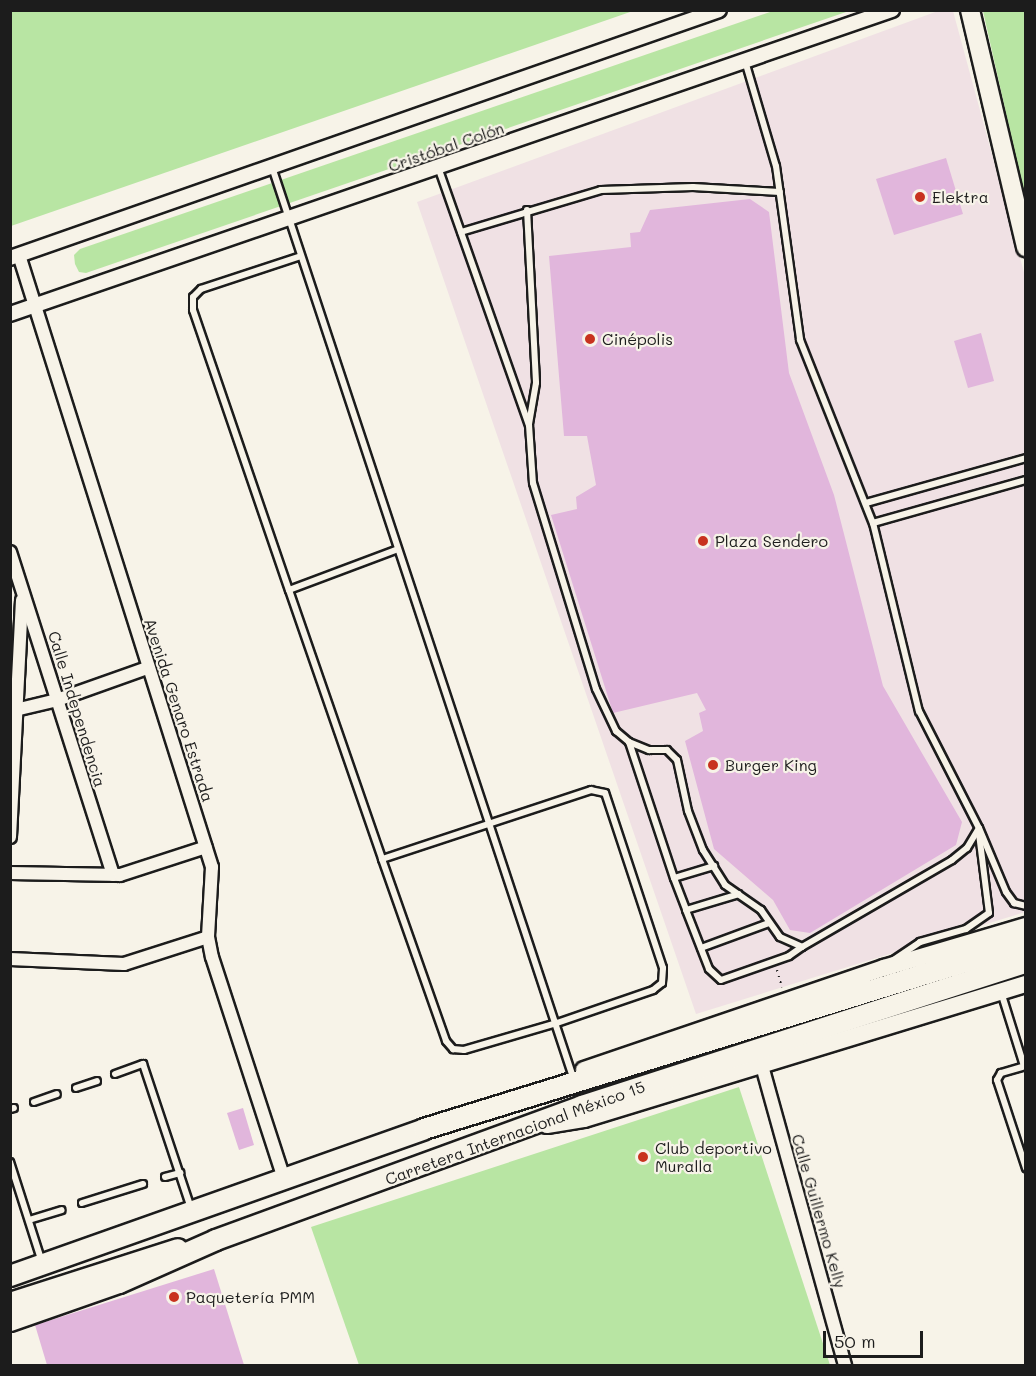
<!DOCTYPE html>
<meta charset="utf-8">
<style>
body{margin:0}
#map{position:relative;width:1036px;height:1376px;overflow:hidden;background:#f7f3e8;font-family:Mali,sans-serif}
div>[style]{position:absolute}
.built>*{inset:0;background:#f0e1e4}
.green>*{inset:0;background:#b8e5a3}
.building>*{inset:0;background:#e1b6dc}
.path>*{height:2px;margin-top:-1px;transform-origin:0;background:repeating-linear-gradient(90deg,#1c1c1c 0 1.5px,transparent 0 6px)}
.roads{filter:drop-shadow(2px 0 #1c1c1c) drop-shadow(-2px 0 #1c1c1c) drop-shadow(0 2px #1c1c1c) drop-shadow(0 -2px #1c1c1c)}
.service>*{height:6px;margin:-3px;padding:0 3px;transform-origin:3px;border-radius:3px;background:#f7f3e8}
.minor>*{height:12px;margin:-6px;padding:0 6px;transform-origin:6px;border-radius:6px;background:#f7f3e8}
.tertiary>*{height:14px;margin:-7px;padding:0 7px;transform-origin:7px;border-radius:7px;background:#f7f3e8}
.secondary>*{height:16px;margin:-8px;padding:0 8px;transform-origin:8px;border-radius:8px;background:#f7f3e8}
.primary>*{height:18px;margin:-9px;padding:0 9px;transform-origin:9px;border-radius:9px;background:#f7f3e8}
.trunk>*{height:20px;margin:-10px;padding:0 10px;transform-origin:10px;border-radius:10px;background:#f7f3e8}
.dots>*{width:16px;height:16px;translate:-50% -50%;box-sizing:border-box;border:3px solid #f7f3e8;border-radius:50%}
span{translate:-50% -50%;white-space:nowrap;text-align:center;line-height:1.15;-webkit-text-stroke:4.5px #f7f3e8;paint-order:stroke}
.street-label{font-size:16px;color:#1c1c1c}
.poi-label{font-size:16px;color:#1c1c1c}
.left{translate:0 -50%;text-align:left}
.frame{position:absolute;inset:0;border:12px solid #1c1c1c;pointer-events:none}
.scale{position:absolute;left:823px;top:1331px;width:100px;height:27px;box-sizing:border-box;border:3px solid #1c1c1c;border-top:0;padding-left:8px;font-size:18px;line-height:21px;white-space:nowrap;color:#1c1c1c;-webkit-text-stroke:4px #f7f3e8;paint-order:stroke}
</style>
<div id="map">
<div class="built">
<div style="clip-path:polygon(938px 11px,953px 11px,1025px 276px,1025px 912px,696px 1014px,417px 202px)"></div>
</div>
<div class="green">
<div style="clip-path:polygon(11px 10px,633px 10px,633px 11px,11px 226px)"></div>
<div style="clip-path:polygon(773px 11px,849px 11px,86px 273px,79px 272px,75px 264px,74px 255px,80px 249px)"></div>
<div style="clip-path:polygon(983px 11px,1025px 11px,1025px 198px)"></div>
<div style="clip-path:polygon(739px 1087px,830px 1365px,359px 1365px,311px 1227px)"></div>
</div>
<div class="building">
<div style="clip-path:polygon(946px 158px,963px 214px,894px 235px,876px 179px)"></div>
<div style="clip-path:polygon(750px 199px,769px 212px,789px 373px,834px 495px,883px 686px,962px 822px,956px 845px,810px 933px,790px 930px,773px 900px,714px 849px,685px 741px,703px 731px,699px 713px,706px 710px,697px 693px,613px 713px,551px 515px,577px 509px,576px 497px,596px 485px,587px 436px,564px 436px,549px 256px,631px 247px,630px 233px,640px 232px,650px 210px)"></div>
<div style="clip-path:polygon(981px 333px,994px 381px,968px 388px,954px 341px)"></div>
<div style="clip-path:polygon(243px 1108px,254px 1145px,239px 1150px,227px 1113px)"></div>
<div style="clip-path:polygon(214px 1269px,244px 1365px,47px 1365px,35px 1325px)"></div>
</div>
<div class="path">
<div style="left:777px;top:970px;width:18px;rotate:74deg"></div>
</div>
<div class="roads">
<div class="service">
<div style="left:745px;top:61px;width:109px;rotate:73.6deg"></div>
<div style="left:776px;top:166px;width:176px;rotate:82.1deg"></div>
<div style="left:800px;top:340px;width:197px;rotate:68.3deg"></div>
<div style="left:873px;top:523px;width:194px;rotate:76.3deg"></div>
<div style="left:919px;top:711px;width:131px;rotate:62.9deg"></div>
<div style="left:979px;top:828px;width:69px;rotate:67.1deg"></div>
<div style="left:1006px;top:892px;width:14px;rotate:54deg"></div>
<div style="left:1014px;top:903px;width:12px;rotate:14deg"></div>
<div style="left:272px;top:167px;width:955px;rotate:71.7deg"></div>
<div style="left:438px;top:167px;width:274px;rotate:70.6deg"></div>
<div style="left:529px;top:425px;width:58px;rotate:86.1deg"></div>
<div style="left:533px;top:483px;width:215px;rotate:73deg"></div>
<div style="left:596px;top:689px;width:47px;rotate:64.5deg"></div>
<div style="left:616px;top:731px;width:17px;rotate:40deg"></div>
<div style="left:629px;top:742px;width:22px;rotate:22deg"></div>
<div style="left:649px;top:750px;width:18px"></div>
<div style="left:667px;top:750px;width:14px;rotate:45deg"></div>
<div style="left:677px;top:760px;width:52px;rotate:77.8deg"></div>
<div style="left:688px;top:811px;width:42px;rotate:69deg"></div>
<div style="left:703px;top:850px;width:41px;rotate:57.8deg"></div>
<div style="left:725px;top:885px;width:44px;rotate:34.8deg"></div>
<div style="left:761px;top:910px;width:33px;rotate:55deg"></div>
<div style="left:780px;top:937px;width:24px;rotate:24deg"></div>
<div style="left:802px;top:947px;width:173px;rotate:-30.1deg"></div>
<div style="left:952px;top:860px;width:19px;rotate:-39deg"></div>
<div style="left:967px;top:848px;width:23px;rotate:-59deg"></div>
<div style="left:527px;top:210px;width:173px;rotate:87deg"></div>
<div style="left:536px;top:383px;width:42px;rotate:99.7deg"></div>
<div style="left:461px;top:232px;width:146px;rotate:-16.7deg"></div>
<div style="left:601px;top:190px;width:92px;rotate:-1.9deg"></div>
<div style="left:693px;top:187px;width:87px;rotate:3.3deg"></div>
<div style="left:301px;top:256px;width:105px;rotate:161.7deg"></div>
<div style="left:201px;top:289px;width:11px;rotate:135deg"></div>
<div style="left:193px;top:297px;width:13px;rotate:90deg"></div>
<div style="left:193px;top:310px;width:296px;rotate:71.1deg"></div>
<div style="left:289px;top:590px;width:285px;rotate:70.9deg"></div>
<div style="left:382px;top:859px;width:193px;rotate:70.6deg"></div>
<div style="left:446px;top:1041px;width:11px;rotate:49deg"></div>
<div style="left:453px;top:1049px;width:11px;rotate:5deg"></div>
<div style="left:464px;top:1050px;width:97px;rotate:-16.2deg"></div>
<div style="left:557px;top:1023px;width:102px;rotate:-19deg"></div>
<div style="left:653px;top:990px;width:11px;rotate:-38deg"></div>
<div style="left:662px;top:983px;width:15px;rotate:-86deg"></div>
<div style="left:663px;top:968px;width:184px;rotate:-108.3deg"></div>
<div style="left:605px;top:793px;width:14px;rotate:-168deg"></div>
<div style="left:591px;top:790px;width:220px;rotate:161.7deg"></div>
<div style="left:866px;top:503px;width:166px;rotate:-15.7deg"></div>
<div style="left:873px;top:523px;width:159px;rotate:-15.7deg"></div>
<div style="left:289px;top:590px;width:116px;rotate:-20.6deg"></div>
<div style="left:629px;top:742px;width:143px;rotate:71.7deg"></div>
<div style="left:674px;top:878px;width:42px;rotate:-16.7deg"></div>
<div style="left:674px;top:878px;width:34px;rotate:69deg"></div>
<div style="left:686px;top:910px;width:55px;rotate:-16.8deg"></div>
<div style="left:686px;top:910px;width:63px;rotate:68.7deg"></div>
<div style="left:709px;top:969px;width:16px;rotate:43deg"></div>
<div style="left:721px;top:980px;width:72px;rotate:-19.4deg"></div>
<div style="left:789px;top:956px;width:16px;rotate:-35deg"></div>
<div style="left:701px;top:948px;width:72px;rotate:-20.2deg"></div>
<div style="left:892px;top:961px;width:34px;rotate:-34deg"></div>
<div style="left:920px;top:942px;width:48px;rotate:-15.8deg"></div>
<div style="left:966px;top:929px;width:28px;rotate:-35deg"></div>
<div style="left:989px;top:913px;width:80px;rotate:-97.2deg"></div>
<div style="left:1001px;top:992px;width:77px;rotate:72.7deg"></div>
<div style="left:1022px;top:1067px;width:22px;rotate:164deg"></div>
<div style="left:1001px;top:1073px;width:8px;rotate:120deg"></div>
<div style="left:997px;top:1080px;width:93px;rotate:71.8deg"></div>
<div style="left:115px;top:1074px;width:30px;rotate:-20deg"></div>
<div style="left:143px;top:1064px;width:152px;rotate:71.6deg"></div>
<div style="left:76px;top:1088px;width:22px;rotate:-18deg"></div>
<div style="left:34px;top:1102px;width:24px;rotate:-19deg"></div>
<div style="left:10px;top:1109px;width:4px;rotate:-14deg"></div>
<div style="left:10px;top:1162px;width:105px;rotate:72.3deg"></div>
<div style="left:165px;top:1177px;width:16px;rotate:-15deg"></div>
<div style="left:82px;top:1203px;width:64px;rotate:-17.3deg"></div>
<div style="left:29px;top:1220px;width:34px;rotate:-17deg"></div>
</div>
<div class="minor">
<div style="left:19px;top:255px;width:642px;rotate:72.5deg"></div>
<div style="left:212px;top:867px;width:70px;rotate:93.3deg"></div>
<div style="left:208px;top:937px;width:20px;rotate:79deg"></div>
<div style="left:212px;top:957px;width:233px;rotate:72deg"></div>
<div style="left:10px;top:552px;width:339px;rotate:72.3deg"></div>
<div style="left:11px;top:711px;width:47px;rotate:-13.4deg"></div>
<div style="left:57px;top:700px;width:96px;rotate:-19.6deg"></div>
<div style="left:10px;top:837px;width:237px;rotate:-87.1deg"></div>
<div style="left:10px;top:873px;width:110px;rotate:1deg"></div>
<div style="left:120px;top:875px;width:90px;rotate:-18deg"></div>
<div style="left:10px;top:959px;width:114px;rotate:2.5deg"></div>
<div style="left:124px;top:964px;width:88px;rotate:-17.8deg"></div>
<div style="left:762px;top:1066px;width:311px;rotate:74.5deg"></div>
</div>
<div class="tertiary">
<div style="left:10px;top:258px;width:751px;rotate:-19.28deg"></div>
<div style="left:10px;top:314px;width:933px;rotate:-19.02deg"></div>
</div>
<div class="secondary">
<div style="left:584px;top:1070px;width:317px;rotate:-18.8deg"></div>
<div style="left:884px;top:968px;width:148px;rotate:-16.5deg"></div>
<div style="left:547px;top:1125px;width:37px;rotate:-9deg"></div>
<div style="left:584px;top:1119px;width:462px;rotate:-17deg"></div>
</div>
<div class="primary">
<div style="left:970px;top:10px;width:244px;rotate:76.7deg"></div>
</div>
<div class="trunk">
<div style="left:10px;top:1276px;width:439px;rotate:-19.5deg"></div>
<div style="left:424px;top:1129px;width:630px;rotate:-17.17deg"></div>
<div style="left:10px;top:1303px;width:176px;rotate:-17.8deg"></div>
<div style="left:10px;top:1321px;width:115px;rotate:-19.2deg"></div>
<div style="left:119px;top:1283px;width:106px;rotate:-23.9deg"></div>
<div style="left:216px;top:1240px;width:390px;rotate:-20.1deg"></div>
<div style="left:582px;top:1106px;width:466px;rotate:-17.9deg"></div>
</div>
</div>
<div class="dots">
<div style="left:920px;top:197px;background:#c8321e"></div>
<div style="left:590px;top:339px;background:#c8321e"></div>
<div style="left:703px;top:541px;background:#c8321e"></div>
<div style="left:713px;top:765px;background:#c8321e"></div>
<div style="left:643px;top:1157px;background:#c8321e"></div>
<div style="left:174px;top:1297px;background:#c8321e"></div>
</div>
<div class="street-label">
<span style="left:446px;top:147px;rotate:-19deg">Cristóbal Colón</span>
<span style="left:77px;top:709px;rotate:73deg">Calle Independencia</span>
<span style="left:179px;top:710px;rotate:72deg">Avenida Genaro Estrada</span>
<span style="left:515px;top:1133px;rotate:-20deg">Carretera Internacional México 15</span>
<span style="left:819px;top:1211px;rotate:74deg">Calle Guillermo Kelly</span>
</div>
<div class="poi-label">
<span class="left" style="left:932px;top:197px">Elektra</span>
<span class="left" style="left:602px;top:339px">Cinépolis</span>
<span class="left" style="left:715px;top:541px">Plaza Sendero</span>
<span class="left" style="left:725px;top:765px">Burger King</span>
<span class="left" style="left:655px;top:1157px">Club deportivo<br>Muralla</span>
<span class="left" style="left:186px;top:1297px">Paquetería PMM</span>
</div>
<div class="frame"></div>
<div class="scale">50 m</div>
</div>
